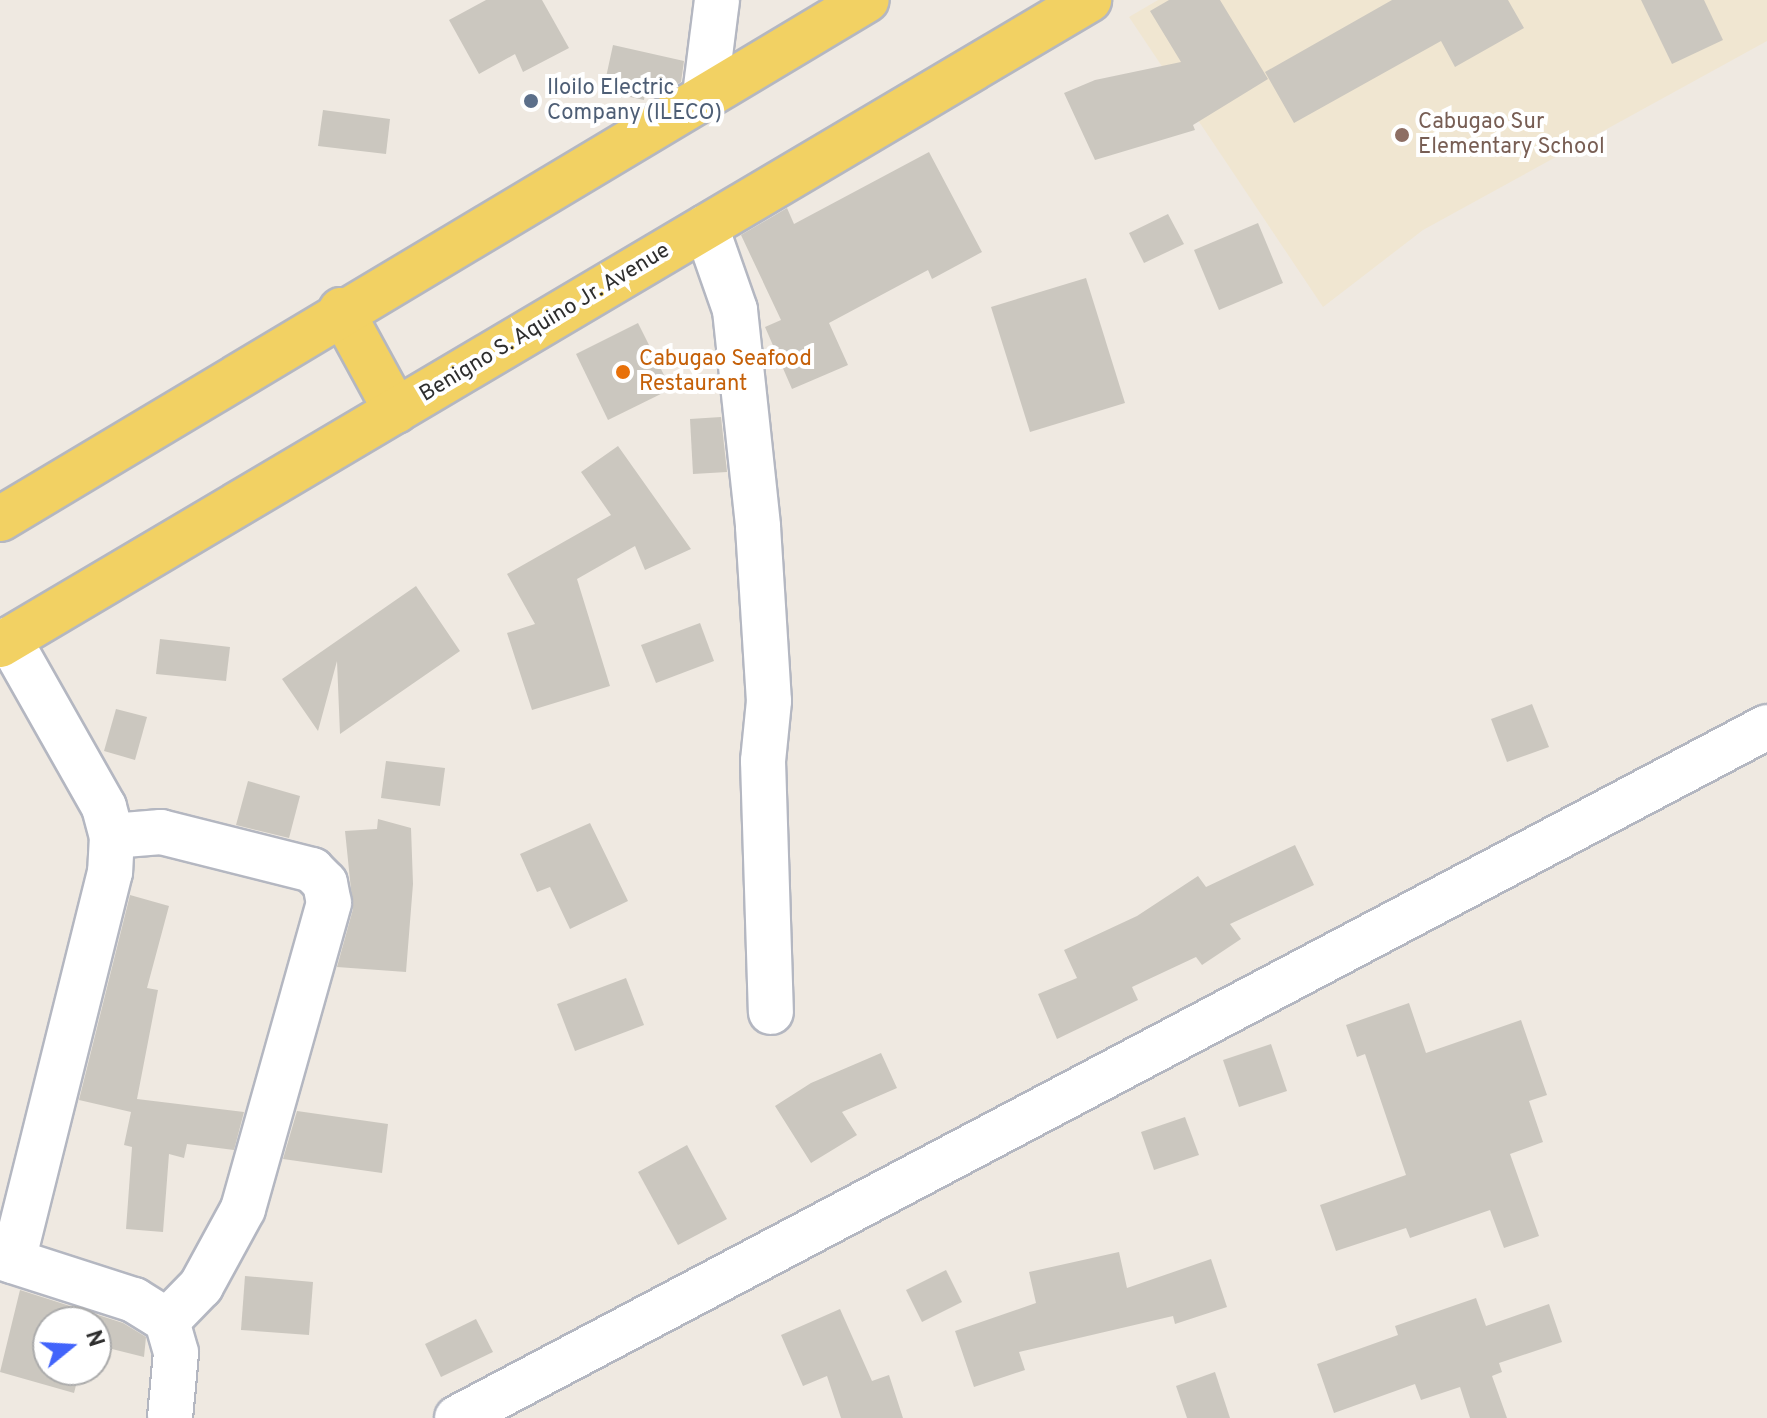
<!DOCTYPE html>
<style>
body{margin:0}
#map{position:relative;width:1767px;height:1418px;overflow:hidden;background:#efe9e1;font-family:Overpass,sans-serif}
div>[style]{position:absolute}
.education>*{inset:0;background:#f0e6d1}
.building>*{inset:0;background:#cbc7bf}
.roads{filter:drop-shadow(2px 0 #b4b7c1) drop-shadow(-2px 0 #b4b7c1) drop-shadow(0 2px #b4b7c1) drop-shadow(0 -2px #b4b7c1)}
.minor>*{height:44px;margin:-22px;padding:0 22px;transform-origin:22px;border-radius:22px;background:#fff}
.major>*{height:44px;margin:-22px;padding:0 22px;transform-origin:22px;border-radius:22px;background:#f2d163}
.dots>*{width:22px;height:22px;translate:-50% -50%;box-sizing:border-box;border:4px solid #fff;border-radius:50%}
span{translate:-50% -50%;white-space:nowrap;text-align:center;line-height:1.15;-webkit-text-stroke:8px #fff;paint-order:stroke}
.service-label{font-size:22px;color:#4e5e75}
.left{translate:0 -50%;text-align:left}
.education-label{font-size:22px;color:#785e54}
.street-label{font-size:22px;color:#2e2e2e}
.food-label{font-size:22px;color:#c56008}
.north{position:absolute;left:32px;top:1306px;width:80px;height:80px;box-sizing:border-box;background:#fff;border:2px solid #ababab;border-radius:50%;rotate:72deg;font-size:22px;font-weight:700;line-height:32px;text-align:center;color:#2e2e2e}
.north::after{content:'';display:block;margin:auto;width:28px;height:36px;background:#4264fb;clip-path:polygon(50% 0,100% 100%,50% 72%,0 100%)}
</style>
<div id="map">
<div class="education">
<div style="clip-path:polygon(1158px 0,1767px 0,1767px 41px,1423px 230px,1323px 307px,1129px 17px)"></div>
</div>
<div class="building">
<div style="clip-path:polygon(486px 0,542px 0,569px 48px,523px 72px,515px 54px,479px 74px,449px 20px)"></div>
<div style="clip-path:polygon(1169px 0,1220px 0,1268px 79px,1193px 125px,1195px 130px,1095px 160px,1064px 93px,1095px 80px,1181px 62px,1150px 11px)"></div>
<div style="clip-path:polygon(1392px 0,1508px 0,1524px 28px,1455px 67px,1441px 41px,1294px 123px,1265px 72px)"></div>
<div style="clip-path:polygon(1641px 0,1704px 0,1723px 40px,1672px 64px)"></div>
<div style="clip-path:polygon(613px 45px,684px 61px,681px 82px,673px 87px,647px 84px,644px 100px,603px 91px)"></div>
<div style="clip-path:polygon(323px 110px,390px 119px,386px 154px,318px 146px)"></div>
<div style="clip-path:polygon(929px 152px,982px 252px,932px 279px,928px 270px,829px 323px,848px 365px,792px 389px,765px 327px,781px 320px,741px 235px,787px 208px,794px 224px)"></div>
<div style="clip-path:polygon(1168px 214px,1184px 244px,1144px 263px,1129px 233px)"></div>
<div style="clip-path:polygon(1258px 223px,1283px 283px,1219px 310px,1194px 250px)"></div>
<div style="clip-path:polygon(1086px 278px,1125px 403px,1030px 432px,991px 307px)"></div>
<div style="clip-path:polygon(638px 323px,671px 389px,608px 420px,576px 354px)"></div>
<div style="clip-path:polygon(721px 417px,727px 472px,693px 474px,690px 419px)"></div>
<div style="clip-path:polygon(618px 446px,691px 549px,645px 570px,635px 546px,577px 579px,610px 686px,532px 710px,507px 633px,535px 624px,507px 574px,611px 515px,581px 472px)"></div>
<div style="clip-path:polygon(416px 586px,460px 651px,340px 734px,337px 661px,318px 731px,282px 679px)"></div>
<div style="clip-path:polygon(700px 623px,714px 661px,656px 683px,641px 645px)"></div>
<div style="clip-path:polygon(160px 639px,230px 647px,226px 681px,156px 674px)"></div>
<div style="clip-path:polygon(1532px 704px,1549px 747px,1507px 762px,1491px 719px)"></div>
<div style="clip-path:polygon(116px 709px,147px 717px,135px 760px,104px 751px)"></div>
<div style="clip-path:polygon(386px 761px,445px 768px,440px 806px,381px 798px)"></div>
<div style="clip-path:polygon(248px 781px,300px 796px,289px 838px,236px 825px)"></div>
<div style="clip-path:polygon(378px 819px,411px 828px,413px 884px,406px 972px,337px 967px,353px 909px,345px 831px,377px 829px)"></div>
<div style="clip-path:polygon(590px 823px,628px 901px,570px 929px,550px 887px,537px 892px,520px 854px)"></div>
<div style="clip-path:polygon(1295px 845px,1314px 885px,1230px 924px,1241px 939px,1202px 965px,1196px 957px,1132px 987px,1138px 1000px,1057px 1039px,1038px 994px,1077px 978px,1064px 950px,1137px 916px,1198px 876px,1206px 887px)"></div>
<div style="clip-path:polygon(130px 895px,169px 906px,147px 988px,158px 990px,137px 1099px,244px 1112px,234px 1150px,187px 1144px,184px 1158px,169px 1154px,163px 1232px,126px 1229px,132px 1147px,124px 1145px,131px 1112px,79px 1100px)"></div>
<div style="clip-path:polygon(626px 978px,644px 1025px,575px 1051px,557px 1004px)"></div>
<div style="clip-path:polygon(1409px 1003px,1426px 1053px,1521px 1020px,1547px 1095px,1529px 1101px,1543px 1142px,1510px 1154px,1539px 1236px,1504px 1248px,1490px 1210px,1410px 1238px,1406px 1228px,1336px 1251px,1320px 1205px,1406px 1175px,1365px 1054px,1357px 1057px,1346px 1025px)"></div>
<div style="clip-path:polygon(1271px 1044px,1287px 1091px,1239px 1107px,1223px 1060px)"></div>
<div style="clip-path:polygon(881px 1053px,897px 1088px,842px 1112px,857px 1135px,811px 1163px,775px 1106px,811px 1083px)"></div>
<div style="clip-path:polygon(297px 1111px,388px 1124px,382px 1173px,283px 1159px)"></div>
<div style="clip-path:polygon(1185px 1117px,1199px 1155px,1154px 1170px,1141px 1132px)"></div>
<div style="clip-path:polygon(687px 1145px,727px 1219px,678px 1245px,638px 1172px)"></div>
<div style="clip-path:polygon(1119px 1252px,1127px 1288px,1211px 1259px,1227px 1307px,1175px 1324px,1173px 1316px,1019px 1352px,1025px 1370px,974px 1387px,955px 1331px,1036px 1303px,1029px 1272px)"></div>
<div style="clip-path:polygon(946px 1270px,962px 1302px,922px 1322px,906px 1290px)"></div>
<div style="clip-path:polygon(245px 1276px,313px 1282px,309px 1335px,241px 1330px)"></div>
<div style="clip-path:polygon(20px 1290px,123px 1323px,146px 1337px,144px 1357px,96px 1345px,96px 1322px,48px 1322px,48px 1370px,80px 1370px,74px 1393px,0 1372px)"></div>
<div style="clip-path:polygon(1476px 1298px,1486px 1326px,1549px 1304px,1562px 1342px,1499px 1363px,1502px 1372px,1492px 1376px,1507px 1418px,1470px 1418px,1460px 1387px,1421px 1400px,1415px 1384px,1334px 1413px,1317px 1364px,1398px 1335px,1395px 1326px)"></div>
<div style="clip-path:polygon(840px 1309px,872px 1381px,889px 1375px,903px 1418px,841px 1418px,827px 1376px,803px 1386px,781px 1335px)"></div>
<div style="clip-path:polygon(476px 1319px,493px 1352px,441px 1377px,425px 1344px)"></div>
<div style="clip-path:polygon(1215px 1372px,1230px 1418px,1187px 1418px,1176px 1386px)"></div>
</div>
<div class="roads">
<div class="minor">
<div style="left:705px;top:95px;width:96px;rotate:-82.8deg"></div>
<div style="left:706px;top:227px;width:88px;rotate:70.7deg"></div>
<div style="left:735px;top:310px;width:218px;rotate:83.9deg"></div>
<div style="left:758px;top:527px;width:174px;rotate:86.4deg"></div>
<div style="left:769px;top:701px;width:60px;rotate:95.7deg"></div>
<div style="left:763px;top:761px;width:251px;rotate:88.2deg"></div>
<div style="left:9px;top:639px;width:193px;rotate:60.5deg"></div>
<div style="left:104px;top:807px;width:30px;rotate:75deg"></div>
<div style="left:112px;top:836px;width:36px;rotate:93deg"></div>
<div style="left:110px;top:872px;width:401px;rotate:104deg"></div>
<div style="left:112px;top:836px;width:49px;rotate:-4.7deg"></div>
<div style="left:161px;top:832px;width:156px;rotate:14.1deg"></div>
<div style="left:312px;top:870px;width:18px;rotate:45deg"></div>
<div style="left:325px;top:883px;width:20px;rotate:79deg"></div>
<div style="left:329px;top:903px;width:318px;rotate:105.7deg"></div>
<div style="left:243px;top:1209px;width:88px;rotate:118.6deg"></div>
<div style="left:201px;top:1286px;width:49px;rotate:134.2deg"></div>
<div style="left:0;top:1257px;width:141px;rotate:17.8deg"></div>
<div style="left:134px;top:1300px;width:39px;rotate:32deg"></div>
<div style="left:167px;top:1321px;width:33px;rotate:74deg"></div>
<div style="left:176px;top:1353px;width:65px;rotate:95.3deg"></div>
<div style="left:457px;top:1418px;width:1481px;rotate:-27.81deg"></div>
</div>
<div class="major">
<div style="left:341px;top:310px;width:115px;rotate:61.4deg"></div>
<div style="left:0;top:519px;width:1010px;rotate:-30.91deg"></div>
<div style="left:0;top:645px;width:1266px;rotate:-30.64deg"></div>
</div>
</div>
<div class="dots">
<div style="left:531px;top:101px;background:#5c6f8a"></div>
<div style="left:1402px;top:135px;background:#8d6e63"></div>
<div style="left:623px;top:372px;background:#e8710a"></div>
</div>
<div class="service-label">
<span class="left" style="left:547px;top:101px">Iloilo Electric<br>Company (ILECO)</span>
</div>
<div class="education-label">
<span class="left" style="left:1418px;top:135px">Cabugao Sur<br>Elementary School</span>
</div>
<div class="street-label">
<span style="left:545px;top:323px;rotate:-31deg">Benigno S. Aquino Jr. Avenue</span>
</div>
<div class="food-label">
<span class="left" style="left:639px;top:372px">Cabugao Seafood<br>Restaurant</span>
</div>
<div class="north">N</div>
</div>
